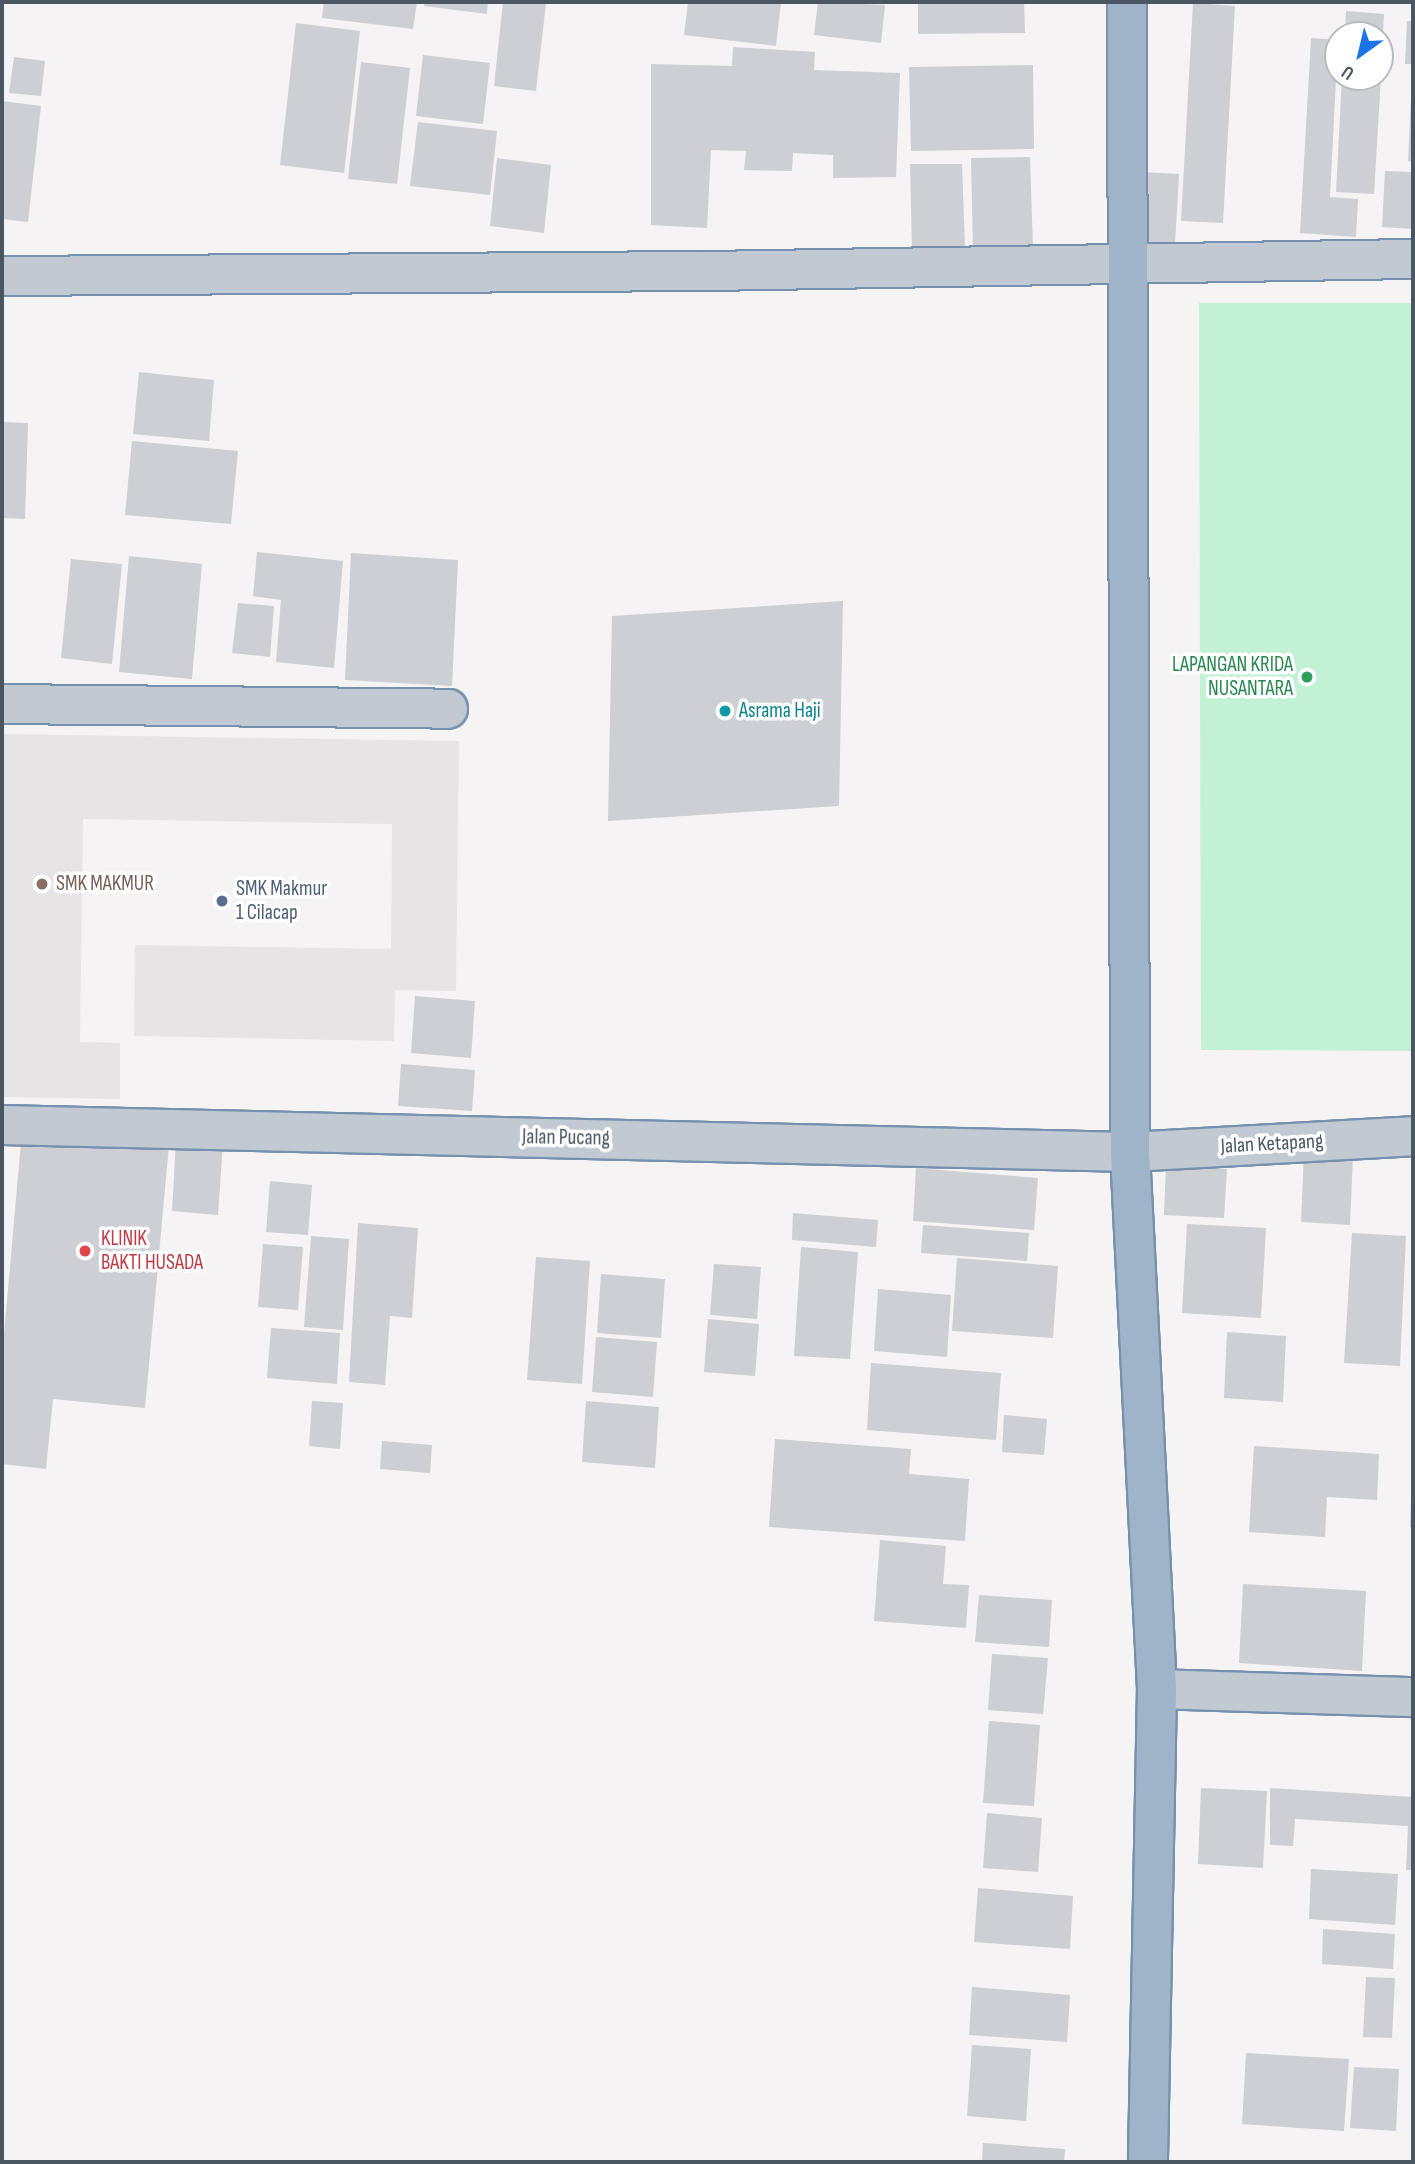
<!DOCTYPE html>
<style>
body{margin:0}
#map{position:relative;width:1415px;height:2164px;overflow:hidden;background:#f5f3f3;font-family:"Sofia Sans Condensed",sans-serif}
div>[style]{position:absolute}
.education>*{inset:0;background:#e6e4e5}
.green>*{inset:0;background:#c3f1d5}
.building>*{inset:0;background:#cdcfd5}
.roads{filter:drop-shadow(2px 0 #7690ad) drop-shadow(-2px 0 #7690ad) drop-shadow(0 2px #7690ad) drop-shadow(0 -2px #7690ad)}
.minor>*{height:38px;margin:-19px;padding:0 19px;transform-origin:19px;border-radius:19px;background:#c1cad2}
.tertiary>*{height:38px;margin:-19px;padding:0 19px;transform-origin:19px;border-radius:19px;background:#c1cad2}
.trunk>*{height:38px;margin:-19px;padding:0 19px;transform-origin:19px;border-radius:19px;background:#9fb4c9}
.dots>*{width:19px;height:19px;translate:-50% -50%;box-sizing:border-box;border:4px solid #fff;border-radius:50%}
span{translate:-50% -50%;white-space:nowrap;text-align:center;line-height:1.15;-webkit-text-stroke:7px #fff;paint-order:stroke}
.leisure-label{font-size:21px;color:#27864d}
.right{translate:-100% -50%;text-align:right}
.culture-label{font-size:21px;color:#0d838f}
.left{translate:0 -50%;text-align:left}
.education-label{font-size:21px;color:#785e54}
.service-label{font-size:21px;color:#4e5e75}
.street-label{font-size:21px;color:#4a5661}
.health-label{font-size:21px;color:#be3a42}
.frame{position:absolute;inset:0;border:4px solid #4a5661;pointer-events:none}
.north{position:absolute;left:1324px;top:21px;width:70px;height:70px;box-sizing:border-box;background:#fff;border:2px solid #b7bbc0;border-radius:50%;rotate:214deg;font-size:19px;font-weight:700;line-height:28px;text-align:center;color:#4a5661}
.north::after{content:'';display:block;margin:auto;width:24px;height:32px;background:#1a73e8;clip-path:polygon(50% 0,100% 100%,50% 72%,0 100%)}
</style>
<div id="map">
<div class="education">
<div style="clip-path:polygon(2px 734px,459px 741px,456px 991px,395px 990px,394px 1041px,134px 1036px,135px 945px,391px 949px,392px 824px,83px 819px,80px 1042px,120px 1043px,120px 1099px,2px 1097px)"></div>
</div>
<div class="green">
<div style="clip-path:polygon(1199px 303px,1413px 303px,1413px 1051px,1201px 1050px)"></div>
</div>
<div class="building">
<div style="clip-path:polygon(324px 2px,417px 2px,413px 29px,322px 18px)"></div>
<div style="clip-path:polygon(425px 2px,488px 2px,487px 14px,424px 6px)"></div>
<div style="clip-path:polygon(503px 2px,546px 3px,536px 91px,494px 86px)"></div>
<div style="clip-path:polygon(688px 2px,781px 2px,776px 46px,684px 35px)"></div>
<div style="clip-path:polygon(818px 2px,885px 5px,881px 43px,814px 35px)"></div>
<div style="clip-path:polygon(918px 2px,1024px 2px,1025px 33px,918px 34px)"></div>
<div style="clip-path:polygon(1193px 3px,1235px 6px,1223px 223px,1181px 221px)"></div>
<div style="clip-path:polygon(1346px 11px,1384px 14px,1382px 49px,1380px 35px,1345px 35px)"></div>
<div style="clip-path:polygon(1407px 21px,1413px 21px,1413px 64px,1405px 64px)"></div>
<div style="clip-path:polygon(296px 23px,360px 31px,344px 173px,280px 165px)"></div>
<div style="clip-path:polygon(1311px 38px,1338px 40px,1330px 197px,1358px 199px,1356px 237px,1300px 233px)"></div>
<div style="clip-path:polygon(733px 47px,815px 52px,814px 70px,900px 73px,896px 177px,833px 178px,833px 155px,793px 153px,792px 171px,744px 170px,746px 151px,711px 150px,707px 228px,651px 225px,651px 64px,732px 66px)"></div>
<div style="clip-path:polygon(423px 55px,490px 63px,483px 124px,416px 116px)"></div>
<div style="clip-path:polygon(14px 57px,45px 61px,41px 96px,9px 93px)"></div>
<div style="clip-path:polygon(361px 62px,410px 68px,397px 184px,348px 179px)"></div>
<div style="clip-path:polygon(1033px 65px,1034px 149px,911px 151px,909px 67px)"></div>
<div style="clip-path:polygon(1342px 77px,1381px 77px,1374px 194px,1336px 192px)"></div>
<div style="clip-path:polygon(1411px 99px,1413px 99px,1413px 162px,1408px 161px)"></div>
<div style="clip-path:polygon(2px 101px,41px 106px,28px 222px,2px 219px)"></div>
<div style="clip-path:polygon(418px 122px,497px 131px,490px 195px,410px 186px)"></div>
<div style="clip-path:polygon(1030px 157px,1033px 249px,973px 251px,971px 158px)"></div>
<div style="clip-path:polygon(497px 158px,551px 165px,544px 233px,490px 226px)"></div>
<div style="clip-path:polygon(910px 164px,962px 164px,965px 247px,912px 248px)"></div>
<div style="clip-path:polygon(1385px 171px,1413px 172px,1413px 229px,1382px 227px)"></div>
<div style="clip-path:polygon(1143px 172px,1179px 174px,1175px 244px,1139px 242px)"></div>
<div style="clip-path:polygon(139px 372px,214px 380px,209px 441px,133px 434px)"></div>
<div style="clip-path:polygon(2px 422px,28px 423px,25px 519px,2px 518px)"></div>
<div style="clip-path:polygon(132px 441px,238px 451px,231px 524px,125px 515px)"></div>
<div style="clip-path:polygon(257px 552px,343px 561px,334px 668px,276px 662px,281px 600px,253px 596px)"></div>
<div style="clip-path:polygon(351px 553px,458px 560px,452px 686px,345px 680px)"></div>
<div style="clip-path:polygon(129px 556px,202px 564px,192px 679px,119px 672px)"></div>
<div style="clip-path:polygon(71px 559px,122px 564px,112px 664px,61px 658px)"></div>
<div style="clip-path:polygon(843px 601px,839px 806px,608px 821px,612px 616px)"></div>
<div style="clip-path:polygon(238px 603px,274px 606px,270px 657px,232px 653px)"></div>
<div style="clip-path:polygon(415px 996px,475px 1001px,471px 1058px,411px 1053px)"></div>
<div style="clip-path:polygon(401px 1064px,475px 1070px,472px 1111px,398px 1106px)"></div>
<div style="clip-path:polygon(22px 1131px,169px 1145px,145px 1408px,53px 1399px,46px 1469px,2px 1464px,2px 1357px)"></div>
<div style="clip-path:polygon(176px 1140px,223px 1143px,218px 1215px,172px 1211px)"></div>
<div style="clip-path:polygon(1304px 1153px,1353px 1156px,1350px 1225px,1301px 1222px)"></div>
<div style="clip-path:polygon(1166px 1165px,1227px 1169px,1224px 1218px,1164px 1215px)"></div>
<div style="clip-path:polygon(916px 1168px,1038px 1178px,1034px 1230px,913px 1221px)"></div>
<div style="clip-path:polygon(270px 1181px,312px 1185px,308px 1235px,266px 1232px)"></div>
<div style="clip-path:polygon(793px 1213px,878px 1220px,876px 1247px,792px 1240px)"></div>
<div style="clip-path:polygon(358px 1223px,418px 1228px,412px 1318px,390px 1316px,385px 1385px,349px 1382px)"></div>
<div style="clip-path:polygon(1187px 1224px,1266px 1228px,1261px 1318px,1182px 1313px)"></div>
<div style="clip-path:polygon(923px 1225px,1029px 1233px,1027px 1261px,921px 1253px)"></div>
<div style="clip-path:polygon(1352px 1233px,1406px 1236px,1400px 1366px,1344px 1363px)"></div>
<div style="clip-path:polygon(311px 1236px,349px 1239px,343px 1330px,304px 1327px)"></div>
<div style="clip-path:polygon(263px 1244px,303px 1247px,298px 1310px,258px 1307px)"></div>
<div style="clip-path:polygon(801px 1247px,858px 1252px,850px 1359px,794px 1356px)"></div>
<div style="clip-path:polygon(536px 1257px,590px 1261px,582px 1384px,527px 1380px)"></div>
<div style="clip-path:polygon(957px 1258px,1058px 1266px,1053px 1338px,952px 1331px)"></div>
<div style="clip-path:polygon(714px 1264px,761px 1267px,757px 1319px,710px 1315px)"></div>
<div style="clip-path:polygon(601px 1274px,665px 1279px,661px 1338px,597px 1333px)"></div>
<div style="clip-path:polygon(878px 1289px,951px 1295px,947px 1357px,874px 1351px)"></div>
<div style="clip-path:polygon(708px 1319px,759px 1324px,755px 1376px,704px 1372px)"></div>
<div style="clip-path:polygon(271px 1328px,340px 1333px,337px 1384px,267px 1378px)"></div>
<div style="clip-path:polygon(1227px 1332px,1286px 1336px,1283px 1402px,1224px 1398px)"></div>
<div style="clip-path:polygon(596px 1337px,657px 1342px,653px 1397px,592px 1392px)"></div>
<div style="clip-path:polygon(871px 1363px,1001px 1373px,996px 1440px,867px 1430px)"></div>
<div style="clip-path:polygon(312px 1401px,343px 1403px,340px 1449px,309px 1446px)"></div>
<div style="clip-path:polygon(586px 1401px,659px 1407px,655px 1468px,582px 1462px)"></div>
<div style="clip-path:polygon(1004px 1415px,1047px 1419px,1044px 1455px,1002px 1452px)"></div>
<div style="clip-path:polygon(775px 1439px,911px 1449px,909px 1474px,969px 1479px,965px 1541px,769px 1527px)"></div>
<div style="clip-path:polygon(382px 1441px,432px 1445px,430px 1473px,380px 1469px)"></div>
<div style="clip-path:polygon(1254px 1446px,1379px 1454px,1377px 1500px,1327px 1497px,1325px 1537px,1249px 1532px)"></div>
<div style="clip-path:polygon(1411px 1499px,1413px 1499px,1413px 1527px,1410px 1527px)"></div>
<div style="clip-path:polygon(880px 1540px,946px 1546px,943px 1584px,969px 1585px,966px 1628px,874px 1621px)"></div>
<div style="clip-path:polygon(1243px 1584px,1366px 1591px,1362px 1671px,1239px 1663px)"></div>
<div style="clip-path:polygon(979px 1595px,1052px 1600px,1049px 1647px,975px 1642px)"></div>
<div style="clip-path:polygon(992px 1654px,1048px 1658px,1043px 1714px,988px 1710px)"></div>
<div style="clip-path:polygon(989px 1721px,1040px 1725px,1034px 1806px,983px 1803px)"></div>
<div style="clip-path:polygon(1201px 1788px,1267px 1791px,1263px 1868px,1198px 1864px)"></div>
<div style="clip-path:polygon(1270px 1788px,1413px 1797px,1413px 1870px,1406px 1870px,1408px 1826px,1295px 1819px,1293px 1846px,1270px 1845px)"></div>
<div style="clip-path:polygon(987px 1813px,1042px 1818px,1038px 1872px,983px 1868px)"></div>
<div style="clip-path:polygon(1311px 1869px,1398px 1874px,1395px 1925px,1309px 1919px)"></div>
<div style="clip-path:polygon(978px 1888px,1073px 1896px,1070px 1949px,974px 1942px)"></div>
<div style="clip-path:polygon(1323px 1929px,1395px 1934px,1393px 1969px,1322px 1964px)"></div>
<div style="clip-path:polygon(1366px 1977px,1395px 1978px,1392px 2038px,1363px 2037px)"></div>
<div style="clip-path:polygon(972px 1987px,1070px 1995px,1067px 2042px,969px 2035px)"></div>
<div style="clip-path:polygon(972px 2045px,1031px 2049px,1026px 2121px,967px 2116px)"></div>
<div style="clip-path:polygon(1246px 2053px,1349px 2059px,1344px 2131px,1242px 2124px)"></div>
<div style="clip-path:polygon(1354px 2067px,1399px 2069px,1396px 2131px,1350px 2128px)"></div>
<div style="clip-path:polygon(983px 2143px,1065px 2149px,1064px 2162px,982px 2162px)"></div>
</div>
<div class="roads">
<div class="minor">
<div style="left:2px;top:276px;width:707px;rotate:-0.41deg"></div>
<div style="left:709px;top:271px;width:704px;rotate:-0.98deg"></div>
<div style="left:2px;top:704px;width:446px;rotate:0.6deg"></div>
<div style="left:1130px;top:1152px;width:283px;rotate:-3.2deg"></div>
<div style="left:1157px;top:1689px;width:256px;rotate:1.8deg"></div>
</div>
<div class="tertiary">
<div style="left:2px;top:1125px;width:1128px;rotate:1.37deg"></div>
</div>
<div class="trunk">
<div style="left:1127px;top:2px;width:1150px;rotate:89.85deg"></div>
<div style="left:1130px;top:1152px;width:538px;rotate:87.12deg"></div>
<div style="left:1157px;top:1689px;width:473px;rotate:91.1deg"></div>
</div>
</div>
<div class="dots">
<div style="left:1307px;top:677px;background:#2e9e5b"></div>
<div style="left:725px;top:711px;background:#0f9aa8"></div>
<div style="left:42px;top:884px;background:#8d6e63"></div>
<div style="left:222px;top:901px;background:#5c6f8a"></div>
<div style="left:85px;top:1251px;background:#e0444e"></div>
</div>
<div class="leisure-label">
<span class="right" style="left:1293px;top:677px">LAPANGAN KRIDA<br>NUSANTARA</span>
</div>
<div class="culture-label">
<span class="left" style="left:739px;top:711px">Asrama Haji</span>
</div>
<div class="education-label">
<span class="left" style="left:56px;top:884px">SMK MAKMUR</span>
</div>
<div class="service-label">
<span class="left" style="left:236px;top:901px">SMK Makmur<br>1 Cilacap</span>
</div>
<div class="street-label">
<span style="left:566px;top:1138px;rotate:1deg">Jalan Pucang</span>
<span style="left:1272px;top:1144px;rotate:-3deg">Jalan Ketapang</span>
</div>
<div class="health-label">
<span class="left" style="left:101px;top:1251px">KLINIK<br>BAKTI HUSADA</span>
</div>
<div class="frame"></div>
<div class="north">U</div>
</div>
